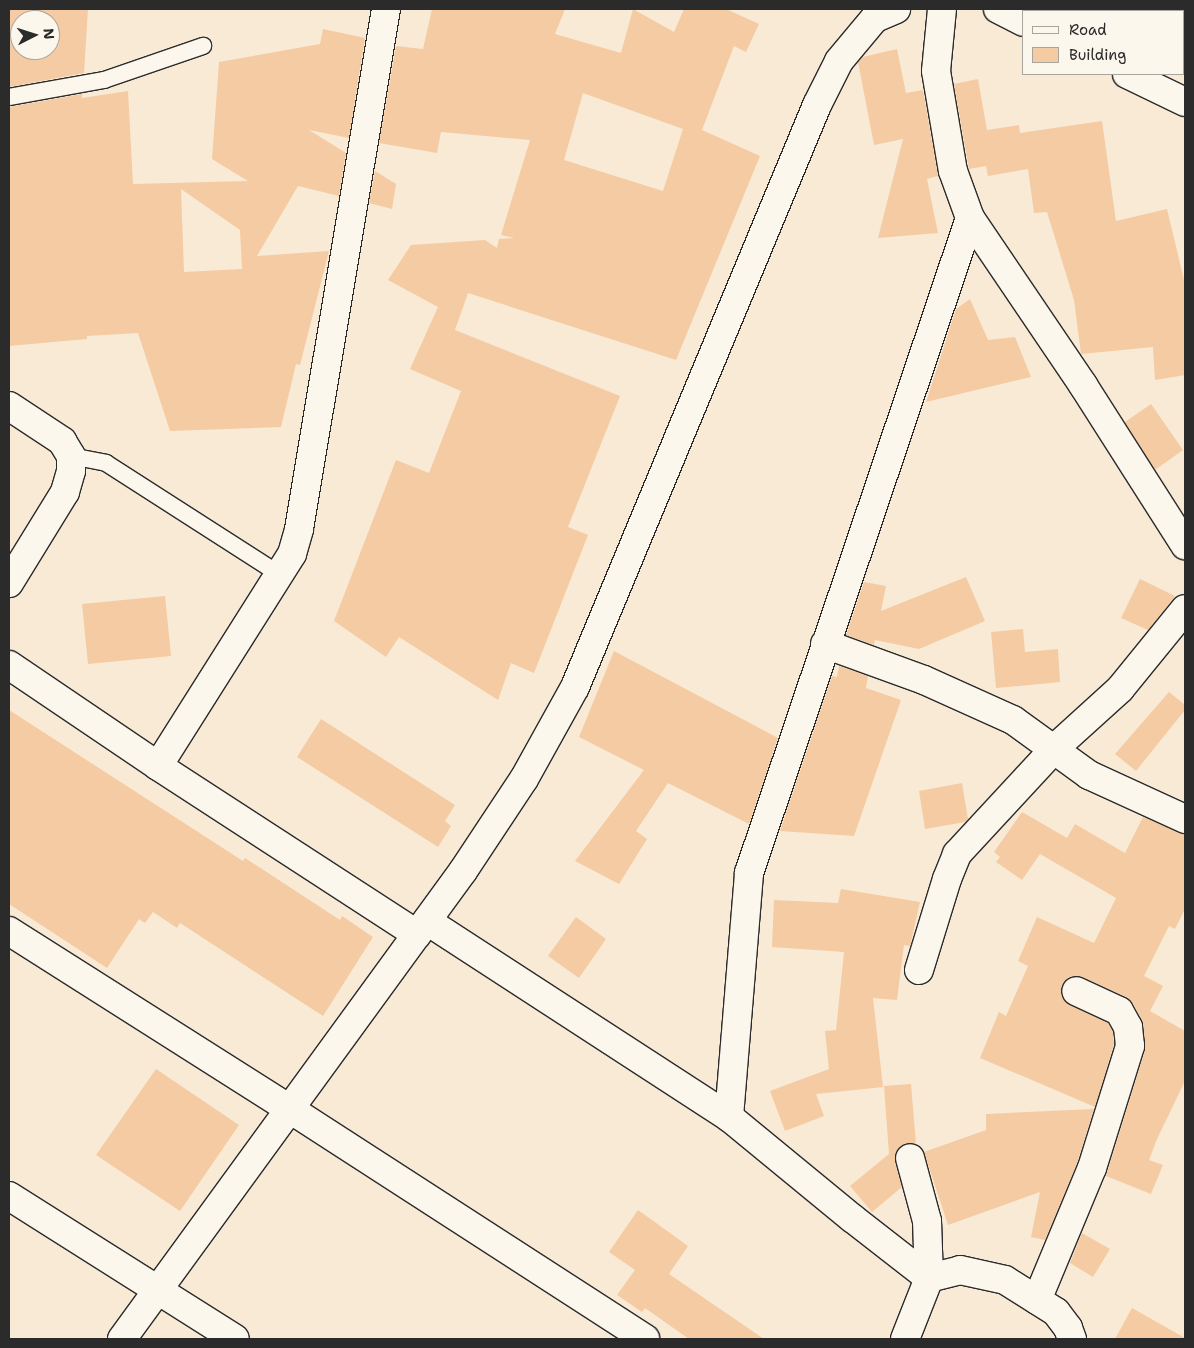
<!DOCTYPE html>
<style>
body{margin:0}
#map{position:relative;width:1194px;height:1348px;overflow:hidden;background:#f9ead6;font-family:"Shantell Sans",sans-serif}
div>[style]{position:absolute}
.building>*{inset:0;background:#f4cba3}
.roads{filter:drop-shadow(1px 0 #2b2b2b) drop-shadow(-1px 0 #2b2b2b) drop-shadow(0 1px #2b2b2b) drop-shadow(0 -1px #2b2b2b)}
.service>*{height:16px;margin:-8px;padding:0 8px;transform-origin:8px;border-radius:8px;background:#fbf7ec}
.minor>*{height:28px;margin:-14px;padding:0 14px;transform-origin:14px;border-radius:14px;background:#fbf7ec}
.primary>*{height:28px;margin:-14px;padding:0 14px;transform-origin:14px;border-radius:14px;background:#fbf7ec}
span{translate:-50% -50%;white-space:nowrap;text-align:center;line-height:1.15;-webkit-text-stroke:4.5px #fbf7ec;paint-order:stroke}
.frame{position:absolute;inset:0;border:10px solid #2b2b2b;pointer-events:none}
.legend{position:absolute;left:1022px;top:10px;width:162px;height:65px;box-sizing:border-box;background:#fbf7ec;border:1px solid #a8a59f;margin:0;padding:6px 9px;list-style:none;font-size:15px;color:#2b2b2b}
.legend li{display:flex;align-items:center;gap:10px;height:25px}
.legend b{width:25px;border:1px solid #a8a59f}
.north{position:absolute;left:10px;top:10px;width:50px;height:50px;box-sizing:border-box;background:#fbf7ec;border:1px solid #a8a59f;border-radius:50%;rotate:85deg;font-size:14px;font-weight:700;line-height:20px;text-align:center;color:#2b2b2b}
.north::after{content:'';display:block;margin:auto;width:18px;height:22px;background:#2b2b2b;clip-path:polygon(50% 0,100% 100%,50% 72%,0 100%)}
</style>
<div id="map">
<div class="building">
<div style="clip-path:polygon(evenodd,9px 9px,88px 9px,84px 73px,9px 87px,9px 9px,20px 20px,50px 20px,50px 50px,20px 50px,20px 20px)"></div>
<div style="clip-path:polygon(evenodd,432px 9px,565px 9px,555px 34px,621px 53px,633px 9px,674px 32px,684px 9px,726px 9px,759px 24px,746px 52px,734px 46px,702px 130px,760px 156px,676px 360px,468px 293px,455px 330px,620px 396px,568px 527px,588px 535px,534px 673px,511px 663px,498px 700px,399px 637px,386px 657px,334px 621px,396px 460px,429px 473px,461px 391px,410px 369px,438px 307px,388px 280px,411px 245px,485px 240px,497px 248px,499px 239px,514px 238px,501px 235px,530px 140px,441px 132px,437px 153px,379px 143px,396px 46px,423px 49px,432px 9px,583px 93px,683px 129px,663px 191px,564px 160px,583px 93px)"></div>
<div style="clip-path:polygon(evenodd,323px 29px,365px 38px,349px 138px,309px 130px,346px 153px,339px 196px,298px 186px,257px 256px,329px 251px,300px 365px,296px 364px,281px 427px,170px 431px,138px 333px,87px 336px,87px 339px,9px 346px,9px 107px,82px 94px,82px 98px,128px 91px,133px 184px,248px 181px,212px 159px,219px 62px,320px 44px,323px 29px,181px 189px,240px 230px,242px 269px,184px 272px,181px 189px)"></div>
<div style="clip-path:polygon(897px 49px,906px 93px,923px 90px,938px 176px,927px 179px,938px 233px,878px 238px,903px 139px,874px 145px,858px 62px,863px 57px)"></div>
<div style="clip-path:polygon(978px 79px,987px 130px,1019px 125px,1020px 133px,1102px 121px,1116px 221px,1167px 209px,1184px 280px,1185px 375px,1155px 380px,1153px 347px,1081px 354px,1074px 300px,1047px 212px,1034px 213px,1028px 169px,988px 176px,986px 166px,969px 169px,954px 84px)"></div>
<div style="clip-path:polygon(375px 171px,396px 184px,392px 209px,369px 203px)"></div>
<div style="clip-path:polygon(970px 299px,988px 340px,1015px 337px,1031px 377px,926px 402px,956px 309px)"></div>
<div style="clip-path:polygon(1151px 404px,1183px 450px,1155px 470px,1125px 422px)"></div>
<div style="clip-path:polygon(966px 577px,985px 621px,919px 649px,875px 640px,874px 645px,846px 635px,864px 582px,886px 586px,881px 611px)"></div>
<div style="clip-path:polygon(1140px 579px,1175px 596px,1148px 630px,1121px 618px)"></div>
<div style="clip-path:polygon(165px 596px,171px 656px,88px 664px,82px 604px)"></div>
<div style="clip-path:polygon(1023px 629px,1025px 652px,1058px 649px,1060px 682px,996px 688px,991px 632px)"></div>
<div style="clip-path:polygon(614px 651px,778px 738px,749px 824px,668px 783px,636px 831px,647px 839px,619px 884px,575px 861px,644px 770px,579px 737px)"></div>
<div style="clip-path:polygon(839px 666px,868px 676px,866px 688px,901px 700px,854px 836px,780px 831px,832px 676px,837px 677px)"></div>
<div style="clip-path:polygon(1169px 692px,1185px 705px,1185px 710px,1136px 771px,1115px 754px)"></div>
<div style="clip-path:polygon(9px 710px,243px 861px,245px 858px,340px 920px,342px 916px,373px 937px,323px 1016px,180px 923px,177px 928px,153px 912px,145px 923px,139px 919px,107px 968px,9px 904px)"></div>
<div style="clip-path:polygon(321px 719px,455px 805px,445px 821px,451px 826px,438px 847px,297px 757px)"></div>
<div style="clip-path:polygon(962px 783px,968px 819px,965px 822px,925px 829px,919px 791px)"></div>
<div style="clip-path:polygon(1022px 812px,1067px 838px,1075px 824px,1125px 853px,1143px 817px,1185px 834px,1185px 909px,1175px 929px,1169px 926px,1144px 976px,1163px 986px,1150px 1011px,1185px 1031px,1185px 1081px,1157px 1139px,1149px 1160px,1163px 1165px,1151px 1194px,1106px 1176px,1145px 1050px,1142px 1020px,1133px 1003px,1126px 997px,1082px 977px,1074px 976px,1067px 978px,1062px 985px,1061px 993px,1064px 1000px,1108px 1023px,1113px 1032px,1114px 1044px,1095px 1107px,980px 1058px,999px 1012px,1006px 1016px,1028px 966px,1018px 961px,1037px 917px,1094px 943px,1116px 898px,1040px 854px,1022px 880px,996px 862px,1000px 857px,994px 852px)"></div>
<div style="clip-path:polygon(841px 889px,920px 902px,910px 946px,904px 945px,897px 1000px,873px 998px,883px 1087px,816px 1094px,824px 1116px,785px 1131px,770px 1091px,829px 1069px,825px 1031px,836px 1030px,844px 952px,772px 947px,774px 900px,838px 903px)"></div>
<div style="clip-path:polygon(576px 917px,606px 939px,579px 978px,548px 956px)"></div>
<div style="clip-path:polygon(156px 1069px,239px 1125px,180px 1211px,96px 1155px)"></div>
<div style="clip-path:polygon(911px 1084px,916px 1144px,906px 1143px,899px 1147px,895px 1154px,895px 1162px,902px 1187px,872px 1212px,850px 1186px,889px 1154px,884px 1086px)"></div>
<div style="clip-path:polygon(1094px 1109px,1077px 1163px,1045px 1240px,1031px 1237px,1040px 1192px,948px 1225px,924px 1152px,986px 1130px,986px 1114px)"></div>
<div style="clip-path:polygon(638px 1210px,688px 1246px,669px 1274px,764px 1339px,689px 1339px,645px 1308px,642px 1312px,617px 1295px,635px 1270px,609px 1252px)"></div>
<div style="clip-path:polygon(1082px 1233px,1110px 1249px,1093px 1277px,1070px 1263px)"></div>
<div style="clip-path:polygon(1132px 1308px,1185px 1338px,1185px 1339px,1115px 1339px)"></div>
</div>
<div class="roads">
<div class="service">
<div style="left:9px;top:97px;width:97px;rotate:-10.1deg"></div>
<div style="left:104px;top:80px;width:105px;rotate:-19deg"></div>
<div style="left:71px;top:456px;width:36px;rotate:11deg"></div>
<div style="left:106px;top:463px;width:206px;rotate:32.7deg"></div>
</div>
<div class="minor">
<div style="left:942px;top:9px;width:62px;rotate:95.5deg"></div>
<div style="left:936px;top:71px;width:101px;rotate:80.4deg"></div>
<div style="left:953px;top:171px;width:50px;rotate:70.1deg"></div>
<div style="left:970px;top:218px;width:202px;rotate:55.9deg"></div>
<div style="left:1083px;top:385px;width:190px;rotate:57.5deg"></div>
<div style="left:9px;top:406px;width:64px;rotate:33.4deg"></div>
<div style="left:62px;top:441px;width:17px;rotate:59deg"></div>
<div style="left:71px;top:456px;width:15px;rotate:90deg"></div>
<div style="left:71px;top:471px;width:22px;rotate:106deg"></div>
<div style="left:65px;top:492px;width:107px;rotate:121.6deg"></div>
<div style="left:825px;top:644px;width:105px;rotate:20deg"></div>
<div style="left:924px;top:680px;width:98px;rotate:24.2deg"></div>
<div style="left:1013px;top:720px;width:94px;rotate:35.9deg"></div>
<div style="left:1089px;top:775px;width:106px;rotate:24.6deg"></div>
<div style="left:9px;top:665px;width:180px;rotate:34.1deg"></div>
<div style="left:158px;top:766px;width:309px;rotate:33deg"></div>
<div style="left:158px;top:766px;width:251px;rotate:-57.7deg"></div>
<div style="left:292px;top:554px;width:26px;rotate:-74deg"></div>
<div style="left:299px;top:529px;width:527px;rotate:-80.5deg"></div>
<div style="left:427px;top:921px;width:360px;rotate:33deg"></div>
<div style="left:729px;top:1117px;width:159px;rotate:39.4deg"></div>
<div style="left:852px;top:1218px;width:98px;rotate:37.9deg"></div>
<div style="left:9px;top:931px;width:333px;rotate:32.4deg"></div>
<div style="left:290px;top:1109px;width:423px;rotate:32.9deg"></div>
<div style="left:919px;top:970px;width:95px;rotate:-72.9deg"></div>
<div style="left:947px;top:879px;width:27px;rotate:-68deg"></div>
<div style="left:957px;top:854px;width:144px;rotate:-47.2deg"></div>
<div style="left:1055px;top:748px;width:88px;rotate:-42.2deg"></div>
<div style="left:1120px;top:689px;width:103px;rotate:-50.9deg"></div>
<div style="left:729px;top:1117px;width:245px;rotate:-85.3deg"></div>
<div style="left:749px;top:873px;width:691px;rotate:-71.36deg"></div>
<div style="left:9px;top:1196px;width:267px;rotate:32.3deg"></div>
<div style="left:929px;top:1278px;width:32px;rotate:-14deg"></div>
<div style="left:960px;top:1270px;width:46px;rotate:12.5deg"></div>
<div style="left:1005px;top:1280px;width:60px;rotate:32.1deg"></div>
<div style="left:1056px;top:1312px;width:20px;rotate:53deg"></div>
<div style="left:1068px;top:1328px;width:12px;rotate:70deg"></div>
<div style="left:1037px;top:1300px;width:143px;rotate:-67.4deg"></div>
<div style="left:1092px;top:1168px;width:128px;rotate:-72.7deg"></div>
<div style="left:1130px;top:1046px;width:19px;rotate:-96deg"></div>
<div style="left:1128px;top:1027px;width:18px;rotate:-119deg"></div>
<div style="left:1119px;top:1011px;width:47px;rotate:-155.1deg"></div>
<div style="left:122px;top:1339px;width:579px;rotate:-53.92deg"></div>
<div style="left:463px;top:871px;width:110px;rotate:-56.5deg"></div>
<div style="left:524px;top:779px;width:105px;rotate:-61deg"></div>
<div style="left:575px;top:687px;width:630px;rotate:-67.42deg"></div>
<div style="left:817px;top:105px;width:49px;rotate:-63.4deg"></div>
<div style="left:839px;top:61px;width:56px;rotate:-50.1deg"></div>
<div style="left:875px;top:18px;width:23px;rotate:-23deg"></div>
<div style="left:905px;top:1339px;width:66px;rotate:-68.5deg"></div>
<div style="left:929px;top:1278px;width:57px;rotate:-92deg"></div>
<div style="left:927px;top:1221px;width:65px;rotate:-105.1deg"></div>
</div>
<div class="primary">
<div style="left:998px;top:9px;width:28px;rotate:27deg"></div>
<div style="left:1127px;top:74px;width:64px;rotate:25.8deg"></div>
</div>
</div>
<div class="frame"></div>
<ul class="legend">
<li><b style="height:6px;background:#fbf7ec"></b>Road</li>
<li><b style="height:14px;background:#f4cba3"></b>Building</li>
</ul>
<div class="north">N</div>
</div>
